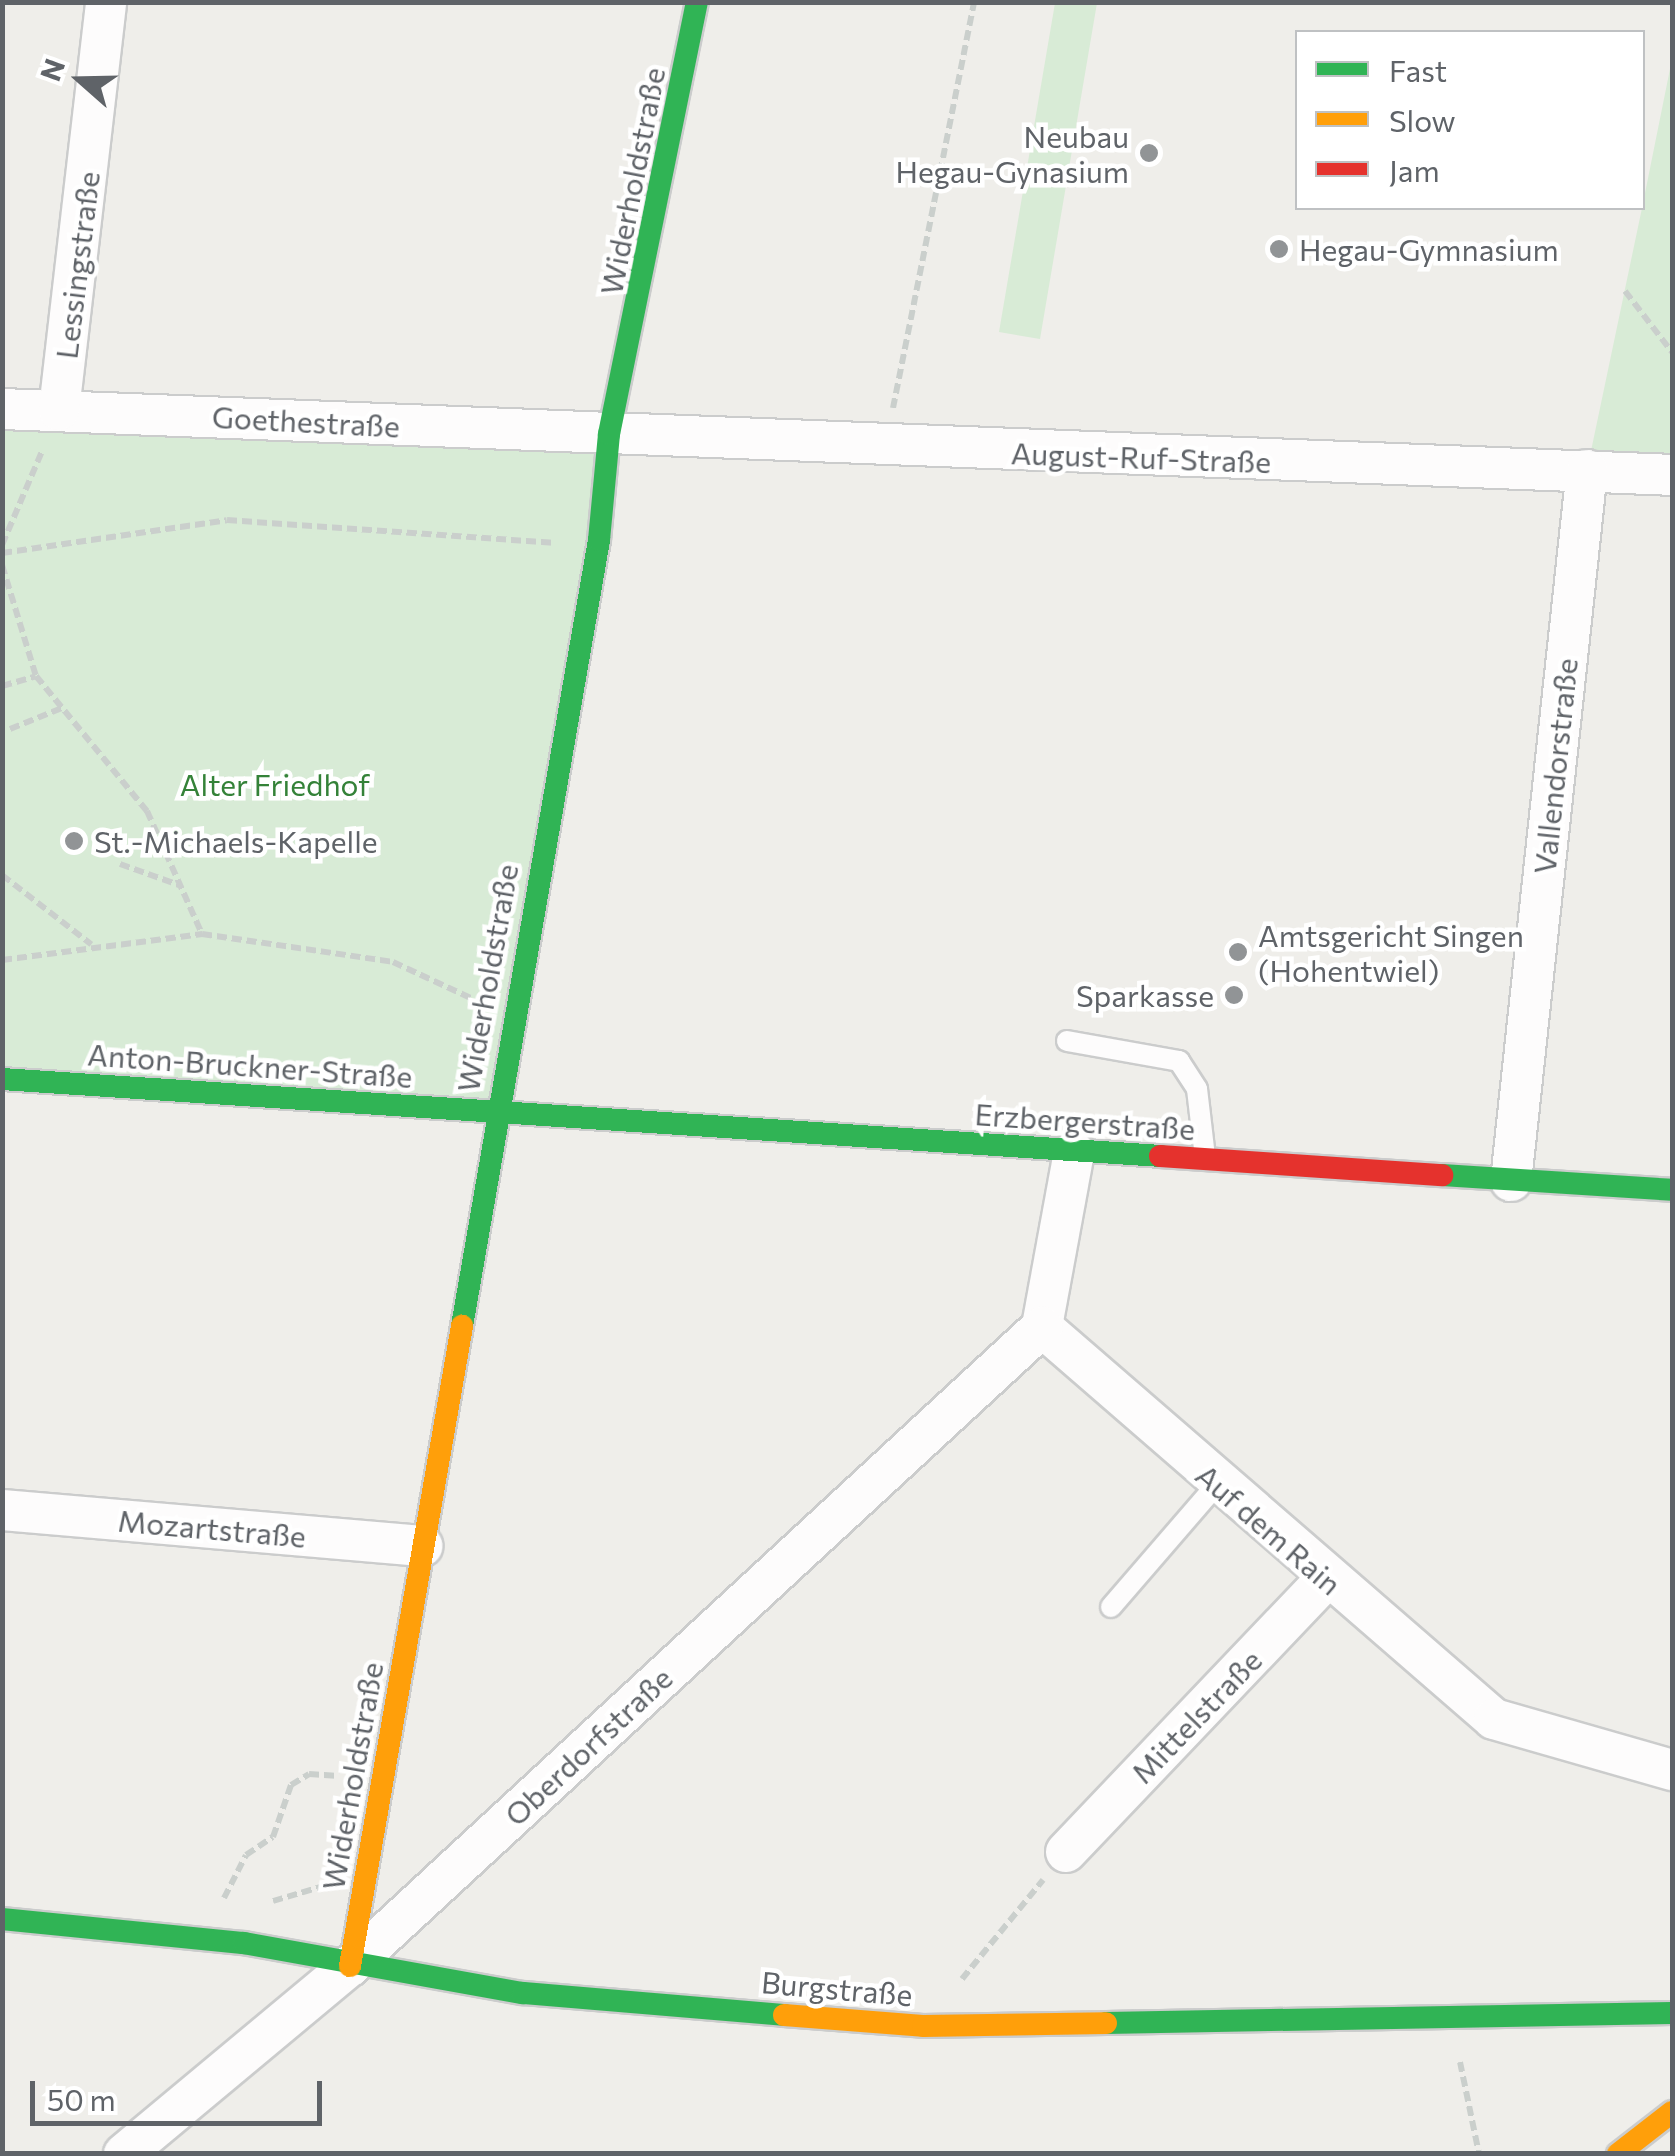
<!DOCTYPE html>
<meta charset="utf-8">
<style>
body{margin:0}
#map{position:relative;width:1675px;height:2156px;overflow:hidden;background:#efeeea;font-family:Commissioner,sans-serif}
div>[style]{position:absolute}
.green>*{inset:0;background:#d8ebd6}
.path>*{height:6px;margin-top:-3px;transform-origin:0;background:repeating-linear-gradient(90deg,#cacfcc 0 10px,transparent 0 15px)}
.roads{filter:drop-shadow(2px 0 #cbcccc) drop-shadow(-2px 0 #cbcccc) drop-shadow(0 2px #cbcccc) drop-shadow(0 -2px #cbcccc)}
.lane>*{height:20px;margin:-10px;padding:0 10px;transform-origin:10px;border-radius:10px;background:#fdfcfc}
.street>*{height:40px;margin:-20px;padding:0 20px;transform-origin:20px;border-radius:20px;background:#fdfcfc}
.fast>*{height:22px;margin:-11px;padding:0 11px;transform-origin:11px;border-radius:11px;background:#30b455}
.slow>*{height:22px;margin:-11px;padding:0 11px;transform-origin:11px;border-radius:11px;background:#ff9f0a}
.jam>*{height:22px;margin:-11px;padding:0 11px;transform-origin:11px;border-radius:11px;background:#e5322d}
.dots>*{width:28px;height:28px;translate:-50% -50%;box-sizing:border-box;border:5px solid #fff;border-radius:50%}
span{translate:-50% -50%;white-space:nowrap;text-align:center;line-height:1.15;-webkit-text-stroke:9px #fff;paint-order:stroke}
.poi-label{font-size:30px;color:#5f6368}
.right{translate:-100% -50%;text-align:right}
.left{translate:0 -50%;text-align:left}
.street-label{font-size:30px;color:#5f6368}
.park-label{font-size:30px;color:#348238}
.frame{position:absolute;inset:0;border:5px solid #5f6368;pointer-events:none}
.legend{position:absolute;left:1295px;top:30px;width:350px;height:180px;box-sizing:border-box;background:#fff;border:2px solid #bfc1c3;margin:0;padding:12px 18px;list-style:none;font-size:30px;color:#5f6368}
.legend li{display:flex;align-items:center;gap:20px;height:50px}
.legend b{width:50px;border:2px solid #bfc1c3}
.north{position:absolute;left:30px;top:30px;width:100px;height:100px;-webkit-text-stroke:8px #fff;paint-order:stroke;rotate:290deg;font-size:28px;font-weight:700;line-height:40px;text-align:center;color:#5f6368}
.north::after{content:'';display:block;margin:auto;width:35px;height:45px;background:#5f6368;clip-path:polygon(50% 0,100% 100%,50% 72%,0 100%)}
.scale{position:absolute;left:30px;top:2081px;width:292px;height:45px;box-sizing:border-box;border:5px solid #5f6368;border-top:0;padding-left:12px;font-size:30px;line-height:35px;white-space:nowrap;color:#5f6368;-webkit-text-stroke:8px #fff;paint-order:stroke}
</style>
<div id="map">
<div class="green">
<div style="clip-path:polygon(1055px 3px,1097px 3px,1040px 339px,999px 332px)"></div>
<div style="clip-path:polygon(1672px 59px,1672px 475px,1587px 470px,1642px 208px)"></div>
<div style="clip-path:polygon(2px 409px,609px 434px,494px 1110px,3px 1079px)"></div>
</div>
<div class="path">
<div style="left:1625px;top:291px;width:77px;rotate:52.4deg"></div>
<div style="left:893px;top:408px;width:414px;rotate:-78.7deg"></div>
<div style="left:2px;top:545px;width:104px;rotate:-66.9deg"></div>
<div style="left:2px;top:553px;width:227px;rotate:-8.3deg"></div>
<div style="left:227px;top:520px;width:327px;rotate:4deg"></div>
<div style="left:2px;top:565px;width:116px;rotate:73deg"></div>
<div style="left:36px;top:676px;width:175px;rotate:50.6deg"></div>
<div style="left:147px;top:811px;width:135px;rotate:65.9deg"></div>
<div style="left:2px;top:686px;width:35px;rotate:-16deg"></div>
<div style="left:10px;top:729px;width:56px;rotate:-22deg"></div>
<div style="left:120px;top:864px;width:63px;rotate:19.6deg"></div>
<div style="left:2px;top:875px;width:113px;rotate:37.8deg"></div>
<div style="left:2px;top:960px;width:202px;rotate:-7.4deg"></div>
<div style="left:202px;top:934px;width:193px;rotate:8.3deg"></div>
<div style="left:393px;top:962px;width:88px;rotate:24.8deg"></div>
<div style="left:224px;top:1898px;width:48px;rotate:-62.9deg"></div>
<div style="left:246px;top:1855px;width:32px;rotate:-34deg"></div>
<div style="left:273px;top:1837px;width:55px;rotate:-70.9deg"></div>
<div style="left:291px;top:1785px;width:21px;rotate:-31deg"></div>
<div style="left:309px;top:1774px;width:30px;rotate:4deg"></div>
<div style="left:273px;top:1901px;width:49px;rotate:-16.6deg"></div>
<div style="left:962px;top:1979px;width:128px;rotate:-50.7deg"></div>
<div style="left:1460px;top:2062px;width:94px;rotate:78.3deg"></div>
</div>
<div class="roads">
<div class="lane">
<div style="left:1067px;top:1041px;width:114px;rotate:10.1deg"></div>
<div style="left:1179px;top:1061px;width:33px;rotate:57deg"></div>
<div style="left:1197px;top:1089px;width:68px;rotate:83.3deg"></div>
<div style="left:1111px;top:1607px;width:162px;rotate:-49.2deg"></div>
</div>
<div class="street">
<div style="left:2px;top:409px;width:1671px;rotate:2.26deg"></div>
<div style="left:59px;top:410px;width:411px;rotate:-83.4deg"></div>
<div style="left:1074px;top:1152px;width:178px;rotate:100.4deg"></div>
<div style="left:1042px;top:1327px;width:598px;rotate:40.93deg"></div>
<div style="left:1494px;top:1719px;width:185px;rotate:16deg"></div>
<div style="left:1511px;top:1181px;width:715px;rotate:-83.9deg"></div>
<div style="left:2px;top:1510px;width:422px;rotate:4.9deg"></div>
<div style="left:1066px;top:1852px;width:377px;rotate:-46.4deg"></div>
<div style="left:124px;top:2154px;width:294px;rotate:-39.8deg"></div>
<div style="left:350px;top:1966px;width:942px;rotate:-42.72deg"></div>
</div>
<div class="fast">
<div style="left:2px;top:1079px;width:1161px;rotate:3.8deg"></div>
<div style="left:1442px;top:1175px;width:230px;rotate:3.7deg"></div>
<div style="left:462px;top:1326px;width:798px;rotate:-80.11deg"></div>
<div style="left:599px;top:540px;width:106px;rotate:-84.6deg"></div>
<div style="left:609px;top:434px;width:441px;rotate:-78.5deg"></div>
<div style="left:2px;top:1919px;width:243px;rotate:5.7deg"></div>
<div style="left:244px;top:1943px;width:283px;rotate:10.2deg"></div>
<div style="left:523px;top:1993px;width:262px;rotate:4.8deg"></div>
<div style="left:1106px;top:2023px;width:566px;rotate:-1.01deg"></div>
</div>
<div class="slow">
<div style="left:350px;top:1966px;width:650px;rotate:-80.07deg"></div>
<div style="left:784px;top:2015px;width:139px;rotate:4.5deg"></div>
<div style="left:923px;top:2026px;width:183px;rotate:-0.9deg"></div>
<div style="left:1618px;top:2154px;width:68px;rotate:-37.9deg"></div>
</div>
<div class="jam">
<div style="left:1160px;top:1156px;width:283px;rotate:3.9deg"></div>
</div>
</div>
<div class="dots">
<div style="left:1149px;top:153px;background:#919496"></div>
<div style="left:1279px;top:249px;background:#919496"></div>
<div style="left:74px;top:841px;background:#919496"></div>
<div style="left:1238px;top:952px;background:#919496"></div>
<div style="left:1234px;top:995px;background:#919496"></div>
</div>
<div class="poi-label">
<span class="right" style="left:1129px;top:153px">Neubau<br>Hegau-Gynasium</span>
<span class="left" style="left:1299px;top:249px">Hegau-Gymnasium</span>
<span class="left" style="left:94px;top:841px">St.-Michaels-Kapelle</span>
<span class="left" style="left:1258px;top:952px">Amtsgericht Singen<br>(Hohentwiel)</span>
<span class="right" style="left:1214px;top:995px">Sparkasse</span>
</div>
<div class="street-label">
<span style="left:632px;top:181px;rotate:-79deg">Widerholdstraße</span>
<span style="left:77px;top:265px;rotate:-83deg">Lessingstraße</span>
<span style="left:306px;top:421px;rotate:3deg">Goethestraße</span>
<span style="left:1141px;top:457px;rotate:2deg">August-Ruf-Straße</span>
<span style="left:1555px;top:766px;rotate:-84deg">Vallendorstraße</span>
<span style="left:487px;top:978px;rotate:-80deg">Widerholdstraße</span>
<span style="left:250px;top:1065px;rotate:4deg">Anton-Bruckner-Straße</span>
<span style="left:1085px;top:1121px;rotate:4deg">Erzbergerstraße</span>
<span style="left:212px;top:1528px;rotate:5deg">Mozartstraße</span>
<span style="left:1269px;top:1529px;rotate:41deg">Auf dem Rain</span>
<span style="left:1196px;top:1716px;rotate:-46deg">Mittelstraße</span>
<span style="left:588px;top:1746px;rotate:-43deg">Oberdorfstraße</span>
<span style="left:352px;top:1776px;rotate:-80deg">Widerholdstraße</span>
<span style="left:837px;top:1988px;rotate:5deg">Burgstraße</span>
</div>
<div class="park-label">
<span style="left:275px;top:784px">Alter Friedhof</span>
</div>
<div class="frame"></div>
<ul class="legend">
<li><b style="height:12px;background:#30b455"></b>Fast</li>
<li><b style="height:12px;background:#ff9f0a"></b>Slow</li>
<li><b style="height:12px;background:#e5322d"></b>Jam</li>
</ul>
<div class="north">N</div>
<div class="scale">50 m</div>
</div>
